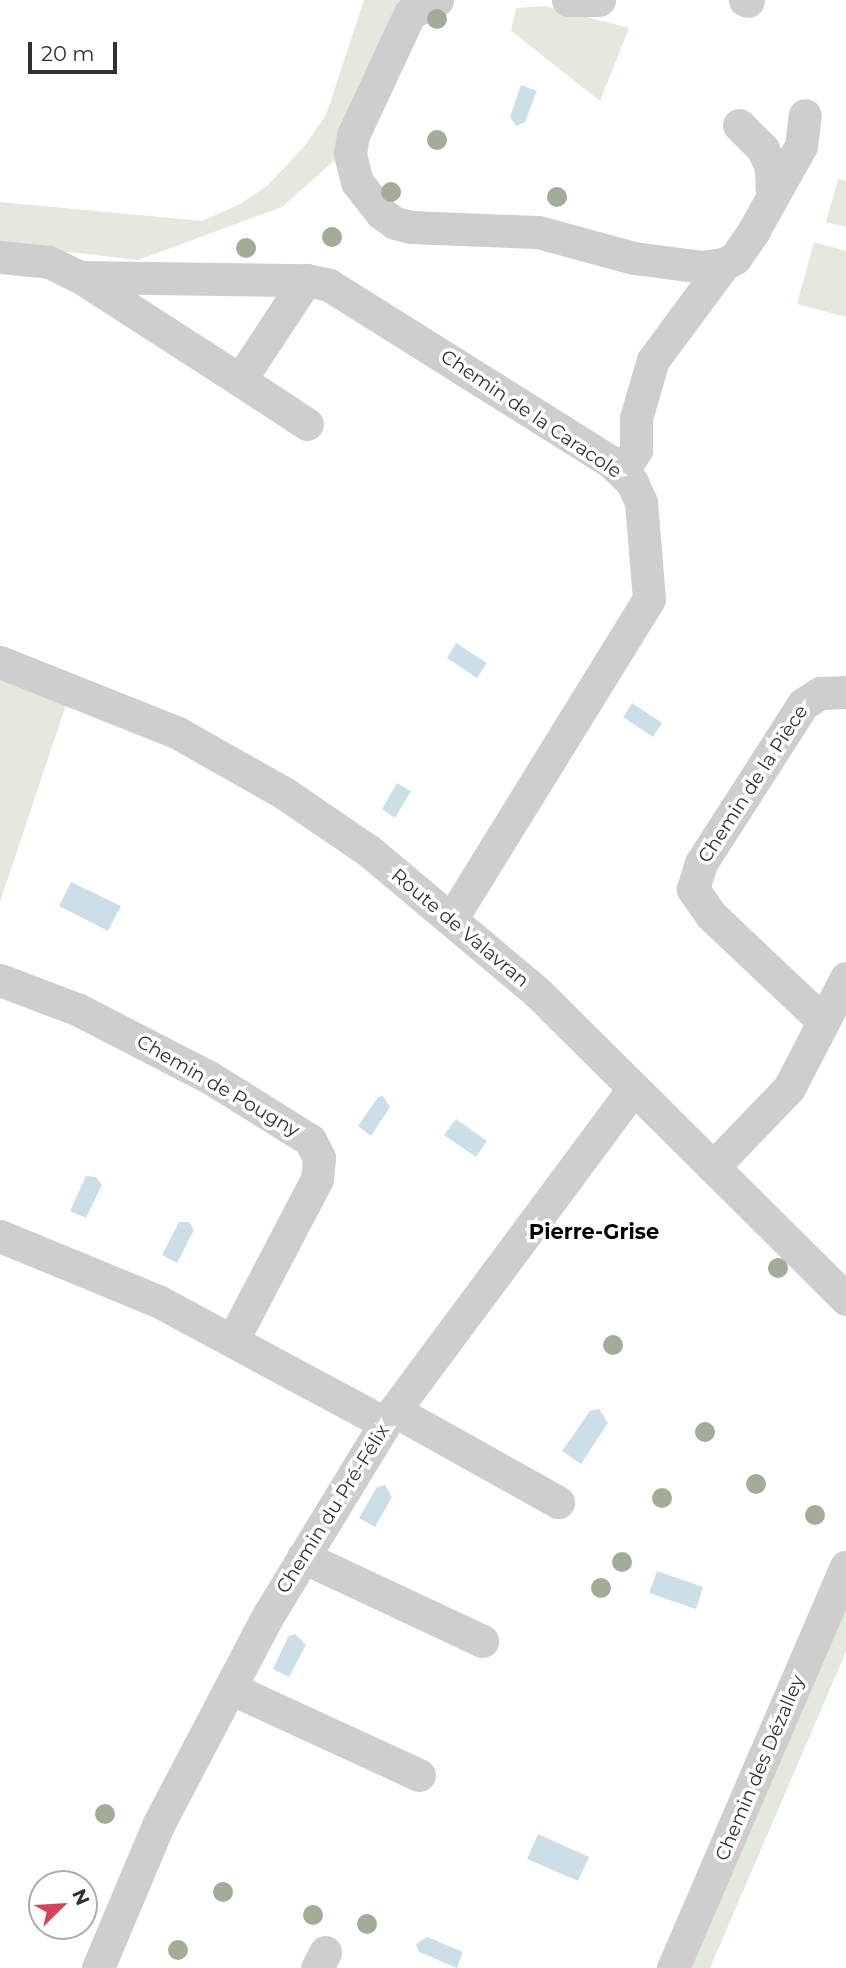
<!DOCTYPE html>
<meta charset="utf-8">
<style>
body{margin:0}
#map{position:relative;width:846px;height:1968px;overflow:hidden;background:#fff;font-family:Montserrat,sans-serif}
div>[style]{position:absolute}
.green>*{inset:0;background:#e4e9de}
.water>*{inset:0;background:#ccdfe8}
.minor>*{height:33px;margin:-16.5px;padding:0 16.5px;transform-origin:16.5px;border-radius:16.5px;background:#cecece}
.trees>*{width:20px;height:20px;margin:-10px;border-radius:50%;background:#a2ac97}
span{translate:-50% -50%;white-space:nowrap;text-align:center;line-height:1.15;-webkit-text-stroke:7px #fff;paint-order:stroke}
.street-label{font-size:19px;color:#313131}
.neighbourhood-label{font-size:21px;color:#000;font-weight:700}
.north{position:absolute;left:28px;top:1870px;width:70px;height:70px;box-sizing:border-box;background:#fff;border:2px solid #adadad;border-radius:50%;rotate:66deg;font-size:19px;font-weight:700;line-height:28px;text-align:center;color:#313131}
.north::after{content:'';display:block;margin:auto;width:24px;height:32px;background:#d44657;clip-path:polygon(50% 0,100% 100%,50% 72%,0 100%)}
.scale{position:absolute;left:28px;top:42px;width:89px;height:32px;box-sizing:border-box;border:4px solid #313131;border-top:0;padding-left:9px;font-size:21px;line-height:24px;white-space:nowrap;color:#313131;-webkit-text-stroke:5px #fff;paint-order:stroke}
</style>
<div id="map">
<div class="green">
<div style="clip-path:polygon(364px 0,411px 0,338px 157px,282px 207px,138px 260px,0 244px,0 202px,202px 221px,240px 204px,268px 185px,303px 148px,326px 115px)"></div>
<div style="clip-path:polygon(545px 6px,629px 28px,600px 101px,511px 31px,516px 8px)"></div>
<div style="clip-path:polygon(838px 179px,846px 181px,846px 227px,826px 222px)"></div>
<div style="clip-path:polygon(814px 242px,846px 251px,846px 317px,797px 304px)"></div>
<div style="clip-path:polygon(0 679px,66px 705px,0 902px)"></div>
<div style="clip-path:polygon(846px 1608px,846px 1652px,710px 1968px,691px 1968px)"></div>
</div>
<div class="water">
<div style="clip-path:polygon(521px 85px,537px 91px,525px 122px,516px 126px,510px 117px)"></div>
<div style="clip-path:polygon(456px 643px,487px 663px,477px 678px,447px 658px)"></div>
<div style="clip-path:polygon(632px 703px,662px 723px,653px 737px,623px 717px)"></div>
<div style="clip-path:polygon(397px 783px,411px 791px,395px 818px,382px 809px)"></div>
<div style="clip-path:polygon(71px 882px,121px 906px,108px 931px,59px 906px)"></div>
<div style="clip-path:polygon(383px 1096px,390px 1107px,371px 1136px,358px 1126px,378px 1097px)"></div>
<div style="clip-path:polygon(456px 1119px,487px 1141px,476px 1157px,444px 1135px)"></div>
<div style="clip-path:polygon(86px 1176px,96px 1177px,102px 1185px,86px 1218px,70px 1211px)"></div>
<div style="clip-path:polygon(179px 1222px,189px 1222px,194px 1230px,177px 1263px,162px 1255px)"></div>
<div style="clip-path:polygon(599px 1409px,608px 1423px,581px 1464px,562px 1451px,590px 1411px)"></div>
<div style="clip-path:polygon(385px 1485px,392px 1497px,375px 1527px,359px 1518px,377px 1487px)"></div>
<div style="clip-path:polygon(657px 1571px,703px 1587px,696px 1609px,649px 1593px)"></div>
<div style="clip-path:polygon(295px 1634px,306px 1645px,289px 1677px,273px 1669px,288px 1637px)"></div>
<div style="clip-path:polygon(538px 1834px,589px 1857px,578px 1881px,527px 1859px)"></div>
<div style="clip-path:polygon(427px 1937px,463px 1952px,457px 1968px,419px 1952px,416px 1944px)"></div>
</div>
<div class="minor">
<div style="left:437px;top:0;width:30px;rotate:154deg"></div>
<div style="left:410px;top:13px;width:135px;rotate:115deg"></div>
<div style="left:353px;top:135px;width:19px;rotate:99deg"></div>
<div style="left:350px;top:154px;width:29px;rotate:76deg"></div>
<div style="left:357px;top:182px;width:39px;rotate:52deg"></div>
<div style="left:381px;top:213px;width:17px;rotate:36deg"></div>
<div style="left:395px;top:223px;width:16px;rotate:14deg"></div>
<div style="left:411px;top:227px;width:127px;rotate:2.3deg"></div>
<div style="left:538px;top:232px;width:99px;rotate:15.2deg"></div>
<div style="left:634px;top:258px;width:69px;rotate:7.5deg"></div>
<div style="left:702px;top:267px;width:22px;rotate:-8deg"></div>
<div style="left:724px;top:264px;width:13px;rotate:-29deg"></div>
<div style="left:735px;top:258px;width:32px;rotate:-55deg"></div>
<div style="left:753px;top:232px;width:80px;rotate:-60.9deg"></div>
<div style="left:792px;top:162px;width:18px;rotate:-61deg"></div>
<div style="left:801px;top:146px;width:31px;rotate:-83deg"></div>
<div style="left:568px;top:0;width:31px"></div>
<div style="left:745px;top:0;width:3px;rotate:18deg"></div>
<div style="left:739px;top:125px;width:34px;rotate:45deg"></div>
<div style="left:763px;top:149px;width:21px;rotate:67deg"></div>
<div style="left:771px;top:168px;width:24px;rotate:88deg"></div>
<div style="left:0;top:257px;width:49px;rotate:5.8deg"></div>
<div style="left:49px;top:262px;width:34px;rotate:26deg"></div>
<div style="left:80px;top:277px;width:226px;rotate:0.8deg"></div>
<div style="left:306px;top:280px;width:24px;rotate:12deg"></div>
<div style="left:329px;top:285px;width:333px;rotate:32.1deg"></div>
<div style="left:611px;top:462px;width:29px;rotate:44deg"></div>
<div style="left:632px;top:482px;width:22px;rotate:66deg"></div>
<div style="left:641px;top:502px;width:97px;rotate:85.3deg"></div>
<div style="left:649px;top:599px;width:375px;rotate:121.7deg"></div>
<div style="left:80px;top:277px;width:190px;rotate:32.8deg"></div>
<div style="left:240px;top:380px;width:120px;rotate:-56.6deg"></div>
<div style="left:240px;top:380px;width:80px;rotate:33.3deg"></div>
<div style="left:622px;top:471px;width:25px;rotate:-56deg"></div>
<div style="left:636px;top:450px;width:32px;rotate:-90deg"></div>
<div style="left:636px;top:418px;width:60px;rotate:-73.7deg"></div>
<div style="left:653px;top:360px;width:119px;rotate:-53.5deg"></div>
<div style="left:0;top:662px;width:192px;rotate:21.7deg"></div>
<div style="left:178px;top:733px;width:122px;rotate:29.5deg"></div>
<div style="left:284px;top:793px;width:103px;rotate:34.3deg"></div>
<div style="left:369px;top:851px;width:219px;rotate:40deg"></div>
<div style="left:537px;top:992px;width:436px;rotate:44.8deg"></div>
<div style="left:0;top:980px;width:85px;rotate:20.8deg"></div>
<div style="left:79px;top:1010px;width:146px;rotate:27.3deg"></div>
<div style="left:209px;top:1077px;width:119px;rotate:32deg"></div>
<div style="left:310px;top:1140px;width:20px;rotate:63deg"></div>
<div style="left:319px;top:1158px;width:21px;rotate:95deg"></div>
<div style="left:317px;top:1179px;width:179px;rotate:117.6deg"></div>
<div style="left:823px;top:1021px;width:154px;rotate:-136.6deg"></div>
<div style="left:711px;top:915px;width:32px;rotate:-125deg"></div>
<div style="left:693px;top:889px;width:27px;rotate:-73deg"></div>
<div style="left:701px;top:863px;width:189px;rotate:-57.3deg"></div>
<div style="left:803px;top:704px;width:20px;rotate:-33deg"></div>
<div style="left:820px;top:693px;width:26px;rotate:-2deg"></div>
<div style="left:713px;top:1167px;width:110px;rotate:-46.1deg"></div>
<div style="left:789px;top:1088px;width:124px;rotate:-62.6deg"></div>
<div style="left:0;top:1236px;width:171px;rotate:22.4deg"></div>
<div style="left:158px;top:1301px;width:258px;rotate:28.3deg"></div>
<div style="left:395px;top:1411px;width:187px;rotate:29.2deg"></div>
<div style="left:303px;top:1557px;width:198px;rotate:25.1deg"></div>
<div style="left:230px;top:1688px;width:208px;rotate:24.7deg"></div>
<div style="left:98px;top:1968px;width:155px;rotate:-67.2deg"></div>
<div style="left:158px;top:1825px;width:233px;rotate:-62.3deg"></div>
<div style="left:266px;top:1619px;width:229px;rotate:-58.7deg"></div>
<div style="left:385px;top:1423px;width:417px;rotate:-53.4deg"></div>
<div style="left:317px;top:1968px;width:18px;rotate:-63deg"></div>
<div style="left:673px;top:1968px;width:437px;rotate:-66.7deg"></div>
</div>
<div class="trees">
<div style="left:437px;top:19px"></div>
<div style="left:437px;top:140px"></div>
<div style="left:391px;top:192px"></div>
<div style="left:557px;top:197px"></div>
<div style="left:332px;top:237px"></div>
<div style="left:246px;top:248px"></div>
<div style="left:778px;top:1268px"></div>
<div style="left:613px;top:1345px"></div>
<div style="left:705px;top:1432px"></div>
<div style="left:756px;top:1484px"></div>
<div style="left:662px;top:1498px"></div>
<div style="left:815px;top:1515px"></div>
<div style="left:622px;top:1562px"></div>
<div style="left:601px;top:1588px"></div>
<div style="left:105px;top:1814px"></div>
<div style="left:223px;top:1892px"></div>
<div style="left:313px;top:1915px"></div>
<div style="left:367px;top:1924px"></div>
<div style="left:178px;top:1950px"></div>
</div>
<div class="street-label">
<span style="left:531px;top:414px;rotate:34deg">Chemin de la Caracole</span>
<span style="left:753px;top:784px;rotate:-57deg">Chemin de la Pièce</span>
<span style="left:460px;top:928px;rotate:40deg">Route de Valavran</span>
<span style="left:218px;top:1086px;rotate:30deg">Chemin de Pougny</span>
<span style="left:333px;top:1509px;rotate:-58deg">Chemin du Pré-Félix</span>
<span style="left:760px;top:1768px;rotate:-67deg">Chemin des Dézalley</span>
</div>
<div class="neighbourhood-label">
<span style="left:594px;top:1232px">Pierre-Grise</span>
</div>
<div class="north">N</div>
<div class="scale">20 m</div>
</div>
